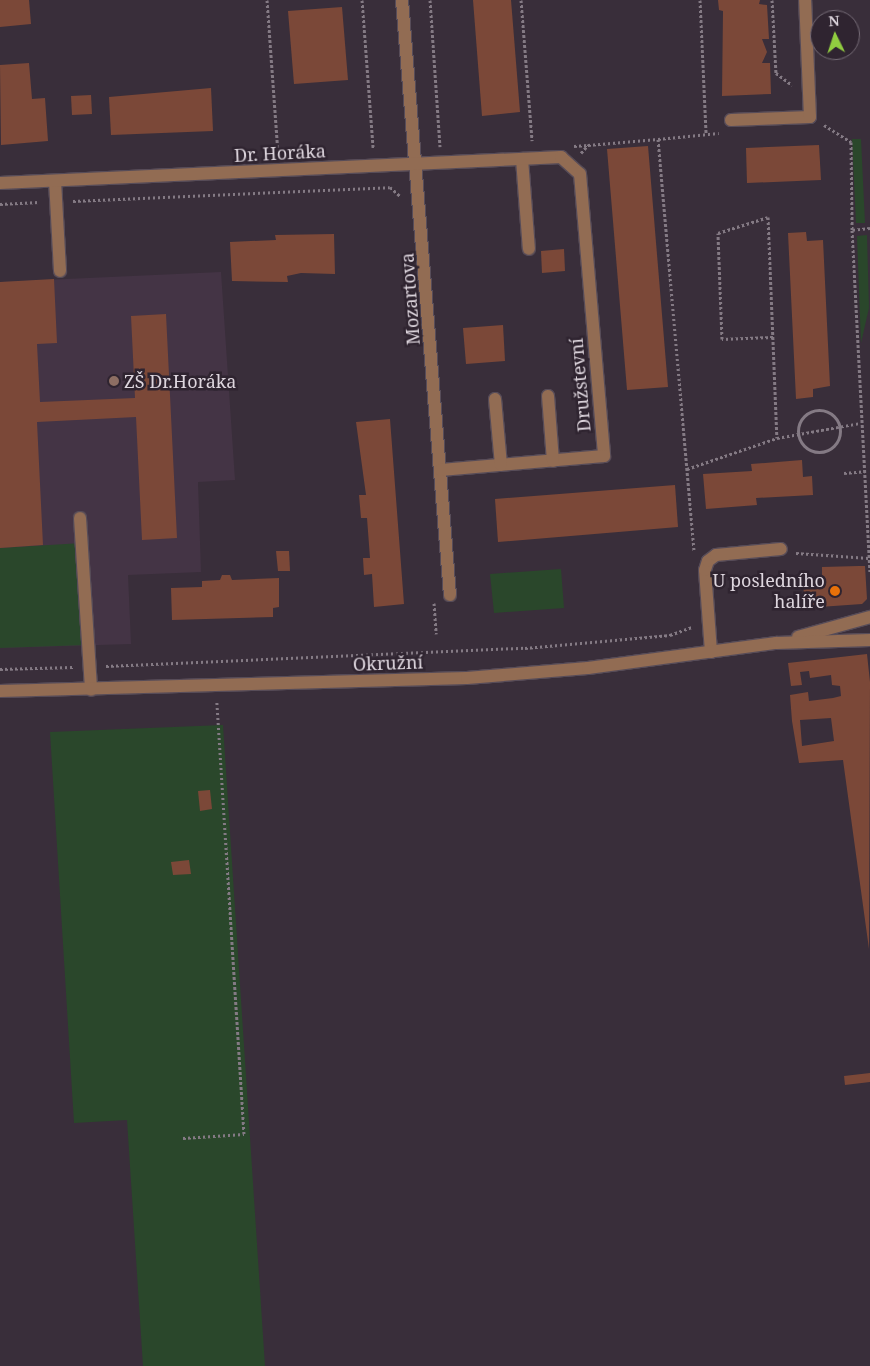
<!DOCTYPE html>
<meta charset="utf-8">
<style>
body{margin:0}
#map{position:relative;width:870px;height:1366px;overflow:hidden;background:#392e3a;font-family:"Noto Serif",serif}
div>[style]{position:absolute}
.built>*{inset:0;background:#443445}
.green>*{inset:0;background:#2a472b}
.building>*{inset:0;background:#7b4838}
.path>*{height:3px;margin-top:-1.5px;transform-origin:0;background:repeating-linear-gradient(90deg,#847a84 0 2.5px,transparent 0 5px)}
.path>.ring{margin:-1.5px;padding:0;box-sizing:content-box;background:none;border:3px solid #847a84;border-radius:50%}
.roads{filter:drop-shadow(1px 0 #574c58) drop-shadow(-1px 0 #574c58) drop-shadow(0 1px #574c58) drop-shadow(0 -1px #574c58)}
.minor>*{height:12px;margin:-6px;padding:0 6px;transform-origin:6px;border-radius:6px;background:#926c53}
.dots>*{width:14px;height:14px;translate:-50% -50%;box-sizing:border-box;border:2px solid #2f2430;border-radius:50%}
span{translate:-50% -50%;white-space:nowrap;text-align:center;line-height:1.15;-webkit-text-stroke:5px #2f2430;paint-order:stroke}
.street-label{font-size:18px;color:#ded6de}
.poi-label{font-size:18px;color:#ded6de}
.left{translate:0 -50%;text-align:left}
.right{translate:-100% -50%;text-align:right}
.north{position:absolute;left:810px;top:10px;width:50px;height:50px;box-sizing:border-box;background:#2f2430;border:1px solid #756b76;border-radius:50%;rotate:356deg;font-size:14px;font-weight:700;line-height:20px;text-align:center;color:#ded6de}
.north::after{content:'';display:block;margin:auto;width:18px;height:22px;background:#91cd40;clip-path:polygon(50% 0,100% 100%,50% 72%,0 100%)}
</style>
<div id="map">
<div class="built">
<div style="clip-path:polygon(221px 272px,235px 480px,198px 482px,201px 572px,128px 575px,131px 644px,0 648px,0 282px)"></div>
</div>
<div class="green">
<div style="clip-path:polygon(852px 139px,861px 139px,865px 223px,856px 223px)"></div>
<div style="clip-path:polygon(867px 235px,869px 308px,861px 343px,857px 236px)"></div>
<div style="clip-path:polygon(82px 543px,88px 645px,0 648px,0 548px)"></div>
<div style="clip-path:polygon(561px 569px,564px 608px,494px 613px,490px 574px)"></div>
<div style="clip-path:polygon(223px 725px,265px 1366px,143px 1366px,127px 1120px,74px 1123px,50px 732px)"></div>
</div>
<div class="building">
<div style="clip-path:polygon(0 0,29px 0,31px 24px,0 27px)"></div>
<div style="clip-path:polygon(473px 0,511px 0,520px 112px,482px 116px)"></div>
<div style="clip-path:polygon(718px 0,760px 0,759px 4px,767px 5px,769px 39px,762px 39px,767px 52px,762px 63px,770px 63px,771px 94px,722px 96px,723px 11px,719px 10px)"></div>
<div style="clip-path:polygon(342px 7px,348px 80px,294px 84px,288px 11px)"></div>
<div style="clip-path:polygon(29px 63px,32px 99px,45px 98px,48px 141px,1px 145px,0 65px)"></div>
<div style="clip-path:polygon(211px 88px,213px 131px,111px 135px,109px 97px)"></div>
<div style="clip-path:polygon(91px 95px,92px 114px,72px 115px,71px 96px)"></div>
<div style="clip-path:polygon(819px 145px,821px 180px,747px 183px,746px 148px)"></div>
<div style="clip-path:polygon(648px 146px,668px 387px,627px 390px,607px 149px)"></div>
<div style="clip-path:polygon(806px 232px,807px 241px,823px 240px,830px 386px,813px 389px,813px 397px,796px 399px,788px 233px)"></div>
<div style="clip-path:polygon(334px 234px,335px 274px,301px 273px,287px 276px,288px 282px,232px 281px,230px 242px,276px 240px,275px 235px)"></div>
<div style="clip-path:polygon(564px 249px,565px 271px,542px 273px,541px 251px)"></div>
<div style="clip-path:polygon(54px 279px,57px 343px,37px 344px,40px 402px,135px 398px,131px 316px,166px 314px,177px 538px,142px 540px,136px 417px,37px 422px,43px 545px,0 548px,0 282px)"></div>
<div style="clip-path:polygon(503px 325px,505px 361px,466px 364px,463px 328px)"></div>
<div style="clip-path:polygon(390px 419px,404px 604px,374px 607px,372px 574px,364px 575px,363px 558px,370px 558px,367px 518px,361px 518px,359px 495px,366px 495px,356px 422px)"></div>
<div style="clip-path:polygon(802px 460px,803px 477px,812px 476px,813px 495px,756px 498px,757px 505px,706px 509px,703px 474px,752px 471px,751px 464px)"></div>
<div style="clip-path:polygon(675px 485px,678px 527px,498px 542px,495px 499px)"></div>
<div style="clip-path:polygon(276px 551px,289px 551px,290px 571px,278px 571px)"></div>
<div style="clip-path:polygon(859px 566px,865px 566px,867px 599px,862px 604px,805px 608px,803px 583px,822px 582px,822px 567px)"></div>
<div style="clip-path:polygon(222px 575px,230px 575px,232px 580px,279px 578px,279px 607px,273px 608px,273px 617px,172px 620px,171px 588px,202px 587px,202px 581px,220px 580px)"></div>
<div style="clip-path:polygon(evenodd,867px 654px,870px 682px,869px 949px,843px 760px,799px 763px,792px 721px,790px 695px,808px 692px,809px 701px,833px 698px,841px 696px,840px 686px,832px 685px,831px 675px,810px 678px,809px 671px,800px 672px,802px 685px,791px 686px,788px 663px,867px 654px,831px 718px,834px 741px,802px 746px,800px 720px,831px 718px)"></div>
<div style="clip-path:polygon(210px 790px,212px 809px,200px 811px,198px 791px)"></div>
<div style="clip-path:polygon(189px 860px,191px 874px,173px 875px,171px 862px)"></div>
<div style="clip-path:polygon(870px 1073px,870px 1082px,845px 1085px,844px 1076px)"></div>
</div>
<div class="path">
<div style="left:267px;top:0;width:153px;rotate:85.9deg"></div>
<div style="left:362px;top:0;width:148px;rotate:85.7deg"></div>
<div style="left:430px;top:0;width:147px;rotate:86.1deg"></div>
<div style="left:521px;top:0;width:141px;rotate:85.5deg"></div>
<div style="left:700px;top:0;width:134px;rotate:87.4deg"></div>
<div style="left:772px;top:0;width:73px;rotate:86.9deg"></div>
<div style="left:776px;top:73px;width:20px;rotate:37deg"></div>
<div style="left:824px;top:125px;width:32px;rotate:32deg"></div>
<div style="left:851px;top:142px;width:88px;rotate:89.3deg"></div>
<div style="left:658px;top:139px;width:61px;rotate:-5.6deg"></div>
<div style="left:574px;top:146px;width:14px;rotate:-4deg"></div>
<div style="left:581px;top:153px;width:11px;rotate:-49deg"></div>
<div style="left:588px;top:145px;width:70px;rotate:-4.9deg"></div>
<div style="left:658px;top:139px;width:413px;rotate:85deg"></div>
<div style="left:73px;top:201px;width:317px;rotate:-2.5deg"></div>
<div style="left:390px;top:187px;width:13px;rotate:42deg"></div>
<div style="left:0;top:204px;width:39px;rotate:-3deg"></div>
<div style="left:870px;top:228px;width:18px;rotate:174deg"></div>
<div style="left:852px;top:230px;width:342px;rotate:87deg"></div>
<div style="left:773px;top:337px;width:51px;rotate:177.8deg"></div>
<div style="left:722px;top:339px;width:106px;rotate:-92.2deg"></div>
<div style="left:718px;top:233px;width:52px;rotate:-17.7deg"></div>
<div style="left:768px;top:217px;width:221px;rotate:87.7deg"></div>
<div class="ring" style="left:798px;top:410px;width:39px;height:39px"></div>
<div style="left:687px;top:469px;width:95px;rotate:-19deg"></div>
<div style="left:777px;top:438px;width:84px;rotate:-10.2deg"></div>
<div style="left:844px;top:473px;width:21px;rotate:-5deg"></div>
<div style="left:796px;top:553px;width:73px;rotate:3.9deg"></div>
<div style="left:434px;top:603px;width:31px;rotate:86deg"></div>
<div style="left:106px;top:666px;width:419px;rotate:-2.5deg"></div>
<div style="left:525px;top:648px;width:146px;rotate:-5.1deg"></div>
<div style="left:670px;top:635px;width:23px;rotate:-20deg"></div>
<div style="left:0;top:669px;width:73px;rotate:-1.6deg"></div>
<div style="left:183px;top:1138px;width:61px;rotate:-3.8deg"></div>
<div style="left:244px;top:1134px;width:433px;rotate:-93.6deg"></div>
</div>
<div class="roads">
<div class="minor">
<div style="left:402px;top:0;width:597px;rotate:85.39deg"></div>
<div style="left:731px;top:120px;width:79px;rotate:-2.2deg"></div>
<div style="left:810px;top:117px;width:117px;rotate:-92.4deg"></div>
<div style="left:522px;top:159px;width:90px;rotate:85.6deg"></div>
<div style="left:55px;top:181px;width:90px;rotate:86.8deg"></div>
<div style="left:0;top:183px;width:562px;rotate:-2.65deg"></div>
<div style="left:561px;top:157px;width:25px;rotate:42deg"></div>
<div style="left:580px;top:174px;width:283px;rotate:85.1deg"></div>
<div style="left:604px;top:456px;width:164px;rotate:175.1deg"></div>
<div style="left:548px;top:396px;width:65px;rotate:85.6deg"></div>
<div style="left:495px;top:399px;width:66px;rotate:84.8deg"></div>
<div style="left:80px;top:518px;width:172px;rotate:86.3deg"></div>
<div style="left:798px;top:637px;width:75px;rotate:-15.5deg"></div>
<div style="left:711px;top:652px;width:82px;rotate:-94.2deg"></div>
<div style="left:705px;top:570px;width:9px;rotate:-72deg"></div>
<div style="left:708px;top:561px;width:10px;rotate:-37deg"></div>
<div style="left:716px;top:555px;width:65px;rotate:-5.3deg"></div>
<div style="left:0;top:691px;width:467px;rotate:-1.6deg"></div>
<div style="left:467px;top:678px;width:121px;rotate:-4.7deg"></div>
<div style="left:588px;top:668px;width:190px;rotate:-7.6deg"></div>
<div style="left:776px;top:643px;width:94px;rotate:-1.8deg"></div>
</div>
</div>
<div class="dots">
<div style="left:114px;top:381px;background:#8d6e63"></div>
<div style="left:835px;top:591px;background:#e8710a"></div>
</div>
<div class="street-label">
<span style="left:280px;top:153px;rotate:-3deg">Dr. Horáka</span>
<span style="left:410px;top:299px;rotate:-94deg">Mozartova</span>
<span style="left:580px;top:385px;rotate:-95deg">Družstevní</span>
<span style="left:388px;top:663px;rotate:-2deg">Okružní</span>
</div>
<div class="poi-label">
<span class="left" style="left:124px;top:381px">ZŠ Dr.Horáka</span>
<span class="right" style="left:825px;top:591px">U posledního<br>halíře</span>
</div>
<div class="north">N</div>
</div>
